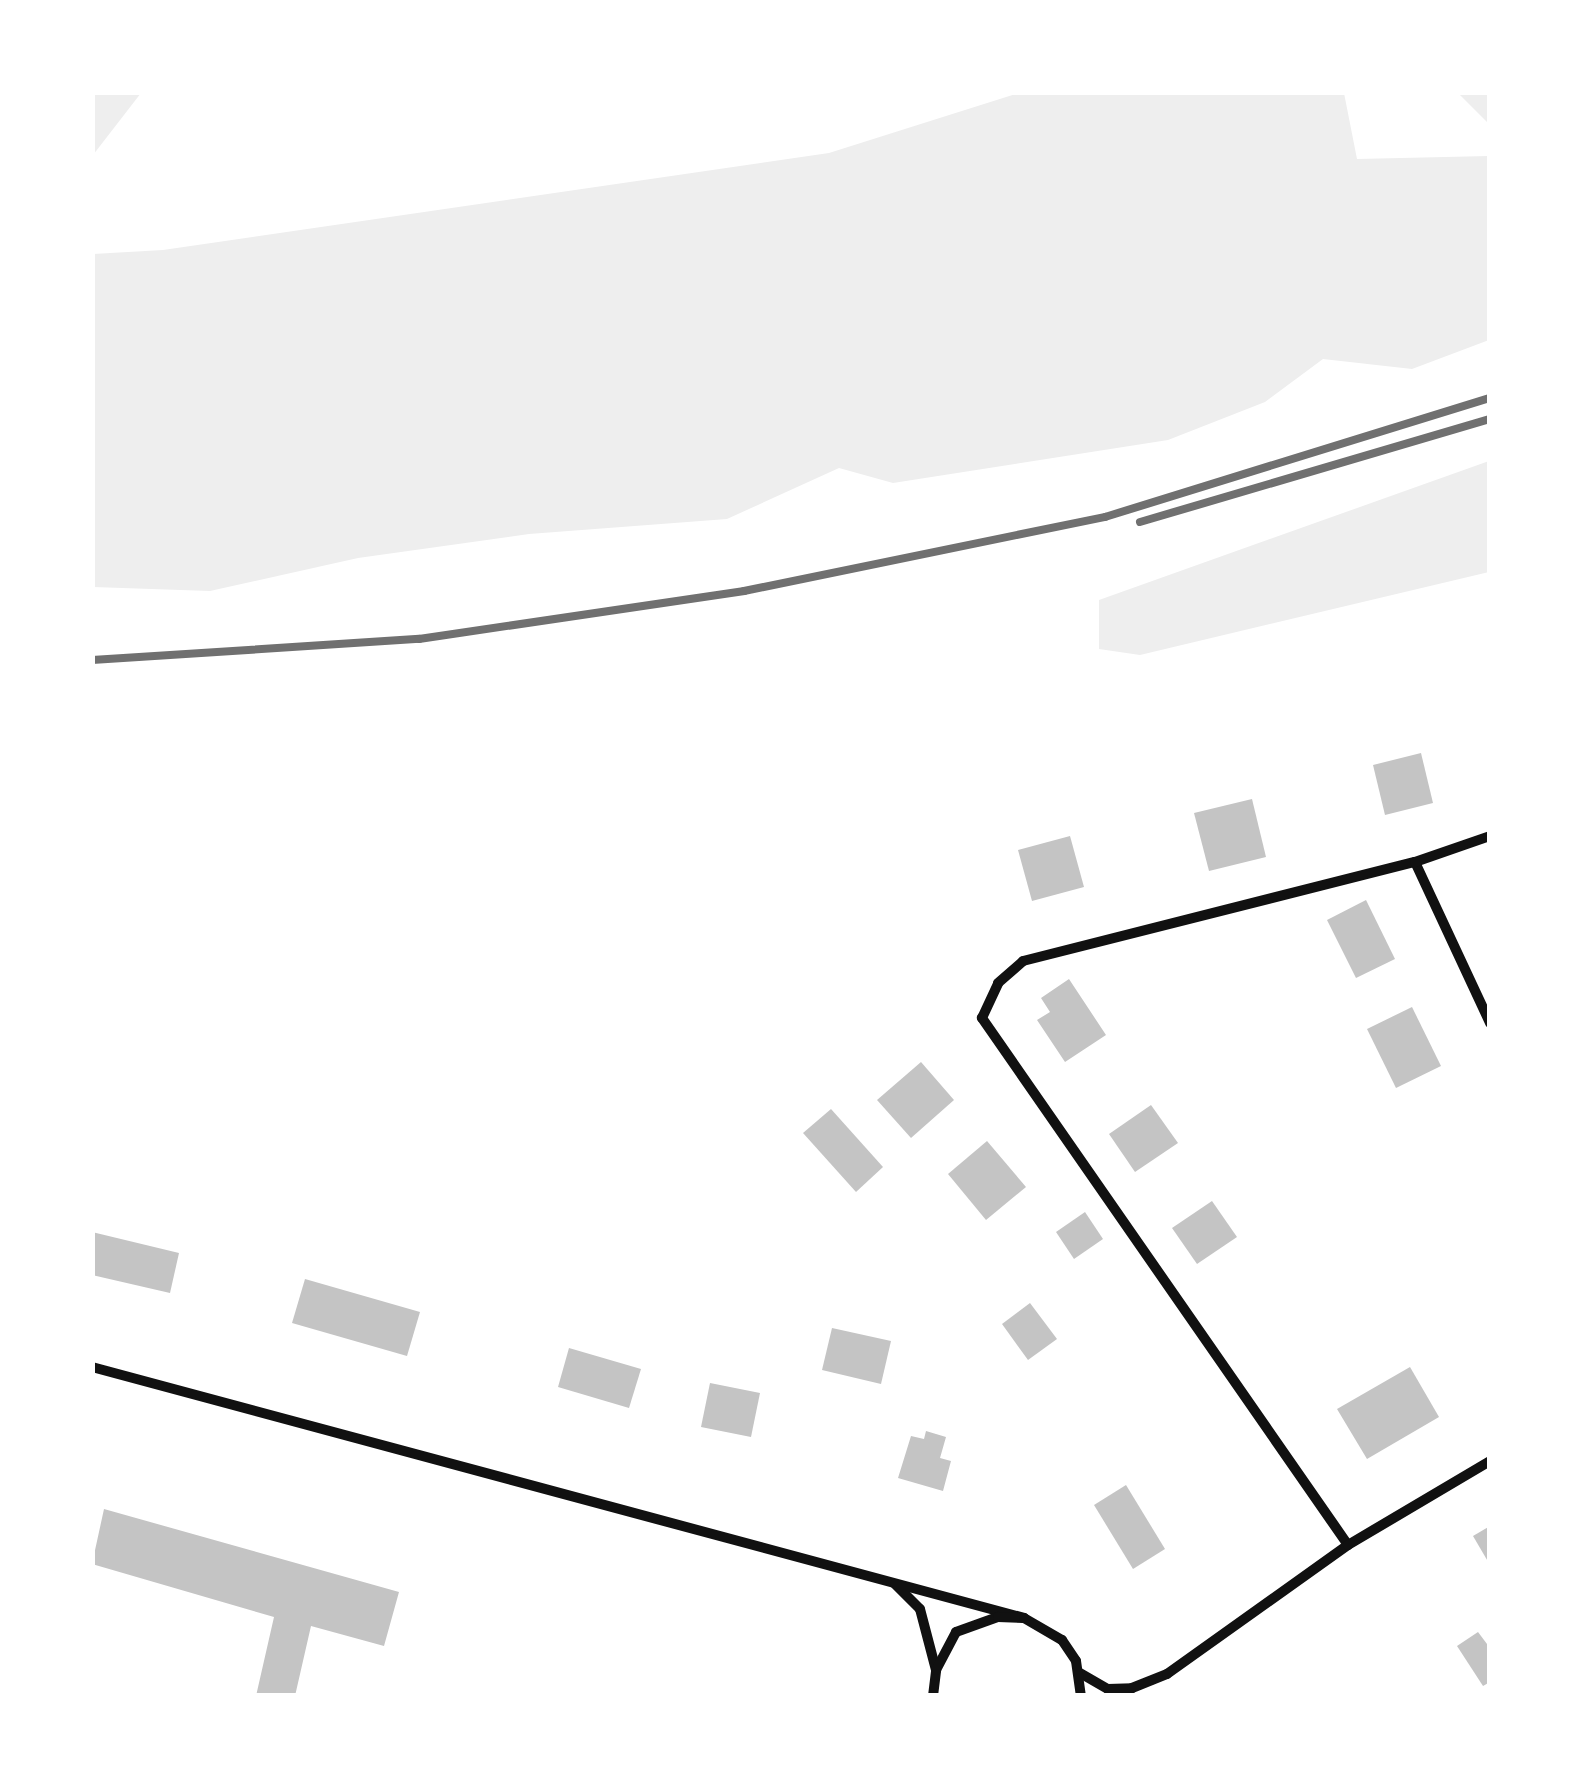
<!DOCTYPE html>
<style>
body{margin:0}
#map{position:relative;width:1582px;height:1788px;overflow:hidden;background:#fff;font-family:"Sofia Sans Condensed",sans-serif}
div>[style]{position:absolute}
.green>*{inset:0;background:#eee}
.building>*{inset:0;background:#c4c4c4}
.minor>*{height:10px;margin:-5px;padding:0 5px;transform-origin:5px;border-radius:5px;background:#111}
.rail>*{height:8px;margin:-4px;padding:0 4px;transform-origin:4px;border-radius:4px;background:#707070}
span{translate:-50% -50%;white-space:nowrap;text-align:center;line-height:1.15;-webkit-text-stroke:8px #fff;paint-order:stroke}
.frame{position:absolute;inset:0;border:95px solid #fff;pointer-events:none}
</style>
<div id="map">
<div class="green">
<div style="clip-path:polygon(93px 92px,141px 93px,93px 155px,92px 93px)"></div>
<div style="clip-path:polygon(1019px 93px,1344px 93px,1357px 159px,1489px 156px,1489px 340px,1412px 369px,1323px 359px,1265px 402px,1168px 440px,893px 483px,839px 468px,727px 519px,529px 534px,358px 558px,210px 591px,93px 587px,93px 254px,163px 250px,829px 153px)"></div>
<div style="clip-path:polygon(1458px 93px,1489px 93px,1489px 124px)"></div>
<div style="clip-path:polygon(1489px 461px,1489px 572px,1140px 655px,1099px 649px,1099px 600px)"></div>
</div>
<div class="building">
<div style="clip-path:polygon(1421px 753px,1433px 803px,1385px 815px,1373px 765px)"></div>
<div style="clip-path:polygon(1252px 799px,1266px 857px,1209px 871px,1194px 813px)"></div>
<div style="clip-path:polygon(1070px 836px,1084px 887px,1032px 901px,1018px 850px)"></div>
<div style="clip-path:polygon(1366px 900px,1395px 959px,1356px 978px,1327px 920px)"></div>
<div style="clip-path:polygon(1069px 979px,1106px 1035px,1065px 1062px,1037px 1020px,1050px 1012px,1041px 998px)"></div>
<div style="clip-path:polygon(1412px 1007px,1441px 1066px,1396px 1088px,1367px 1029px)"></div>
<div style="clip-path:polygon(921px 1062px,954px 1100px,911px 1138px,877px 1100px)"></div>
<div style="clip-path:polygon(1151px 1105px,1178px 1143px,1135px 1172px,1109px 1134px)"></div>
<div style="clip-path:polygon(831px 1109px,883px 1167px,856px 1192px,803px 1133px)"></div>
<div style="clip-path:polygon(987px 1141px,1026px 1187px,986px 1220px,948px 1174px)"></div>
<div style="clip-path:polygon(1212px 1201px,1237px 1237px,1197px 1264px,1172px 1228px)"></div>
<div style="clip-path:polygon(1085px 1212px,1103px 1239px,1074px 1259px,1056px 1232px)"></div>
<div style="clip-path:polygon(92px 1232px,179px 1253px,170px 1293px,92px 1275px)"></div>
<div style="clip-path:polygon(305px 1279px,420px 1312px,407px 1356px,292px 1323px)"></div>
<div style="clip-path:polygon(1030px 1303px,1057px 1339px,1028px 1360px,1002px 1324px)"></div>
<div style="clip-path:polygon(832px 1328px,891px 1341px,881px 1384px,822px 1370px)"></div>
<div style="clip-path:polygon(569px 1348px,641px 1369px,629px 1408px,558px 1387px)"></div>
<div style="clip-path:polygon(1410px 1367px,1439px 1417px,1367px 1459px,1337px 1409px)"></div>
<div style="clip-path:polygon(710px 1383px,760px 1393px,751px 1437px,701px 1427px)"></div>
<div style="clip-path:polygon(926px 1431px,946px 1437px,940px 1458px,951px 1461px,943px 1491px,898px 1478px,911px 1436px,924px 1439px)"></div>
<div style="clip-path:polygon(1126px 1485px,1165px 1549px,1133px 1569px,1094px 1505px)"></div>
<div style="clip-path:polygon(104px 1509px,399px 1592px,384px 1646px,311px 1626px,295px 1696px,256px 1696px,274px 1617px,92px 1564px)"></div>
<div style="clip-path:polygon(1490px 1526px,1490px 1565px,1473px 1536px)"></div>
<div style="clip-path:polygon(1478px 1632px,1490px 1648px,1490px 1682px,1483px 1686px,1457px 1646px)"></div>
</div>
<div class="minor">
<div style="left:1415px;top:862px;width:178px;rotate:65deg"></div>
<div style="left:92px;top:1367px;width:965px;rotate:15.07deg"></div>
<div style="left:1348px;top:1545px;width:642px;rotate:-124.78deg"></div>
<div style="left:982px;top:1018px;width:38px;rotate:-65deg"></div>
<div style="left:998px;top:983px;width:33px;rotate:-41deg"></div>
<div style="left:1023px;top:961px;width:404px;rotate:-14.2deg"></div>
<div style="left:1415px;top:862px;width:79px;rotate:-19.1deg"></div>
<div style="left:895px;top:1584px;width:35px;rotate:45deg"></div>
<div style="left:920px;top:1609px;width:63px;rotate:75.3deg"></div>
<div style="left:1080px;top:1673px;width:32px;rotate:30deg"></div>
<div style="left:1108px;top:1689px;width:24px;rotate:-2deg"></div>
<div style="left:1132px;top:1688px;width:38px;rotate:-22deg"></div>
<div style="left:1167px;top:1674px;width:222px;rotate:-35.5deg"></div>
<div style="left:1348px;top:1545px;width:165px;rotate:-30.6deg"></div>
<div style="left:933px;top:1696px;width:26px;rotate:-83deg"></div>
<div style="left:936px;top:1670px;width:43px;rotate:-62.2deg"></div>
<div style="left:956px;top:1632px;width:45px;rotate:-19.7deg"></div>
<div style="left:998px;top:1617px;width:26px;rotate:2deg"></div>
<div style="left:1024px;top:1618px;width:44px;rotate:30.1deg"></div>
<div style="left:1062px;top:1640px;width:25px;rotate:56deg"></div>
<div style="left:1076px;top:1661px;width:35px;rotate:82deg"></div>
</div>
<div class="rail">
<div style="left:1140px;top:522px;width:365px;rotate:-16.4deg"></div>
<div style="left:92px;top:660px;width:328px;rotate:-3.7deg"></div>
<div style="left:419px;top:639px;width:329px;rotate:-8.4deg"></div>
<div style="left:744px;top:591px;width:369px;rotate:-11.6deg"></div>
<div style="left:1105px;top:517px;width:403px;rotate:-17.2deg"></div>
</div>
<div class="frame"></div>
</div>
